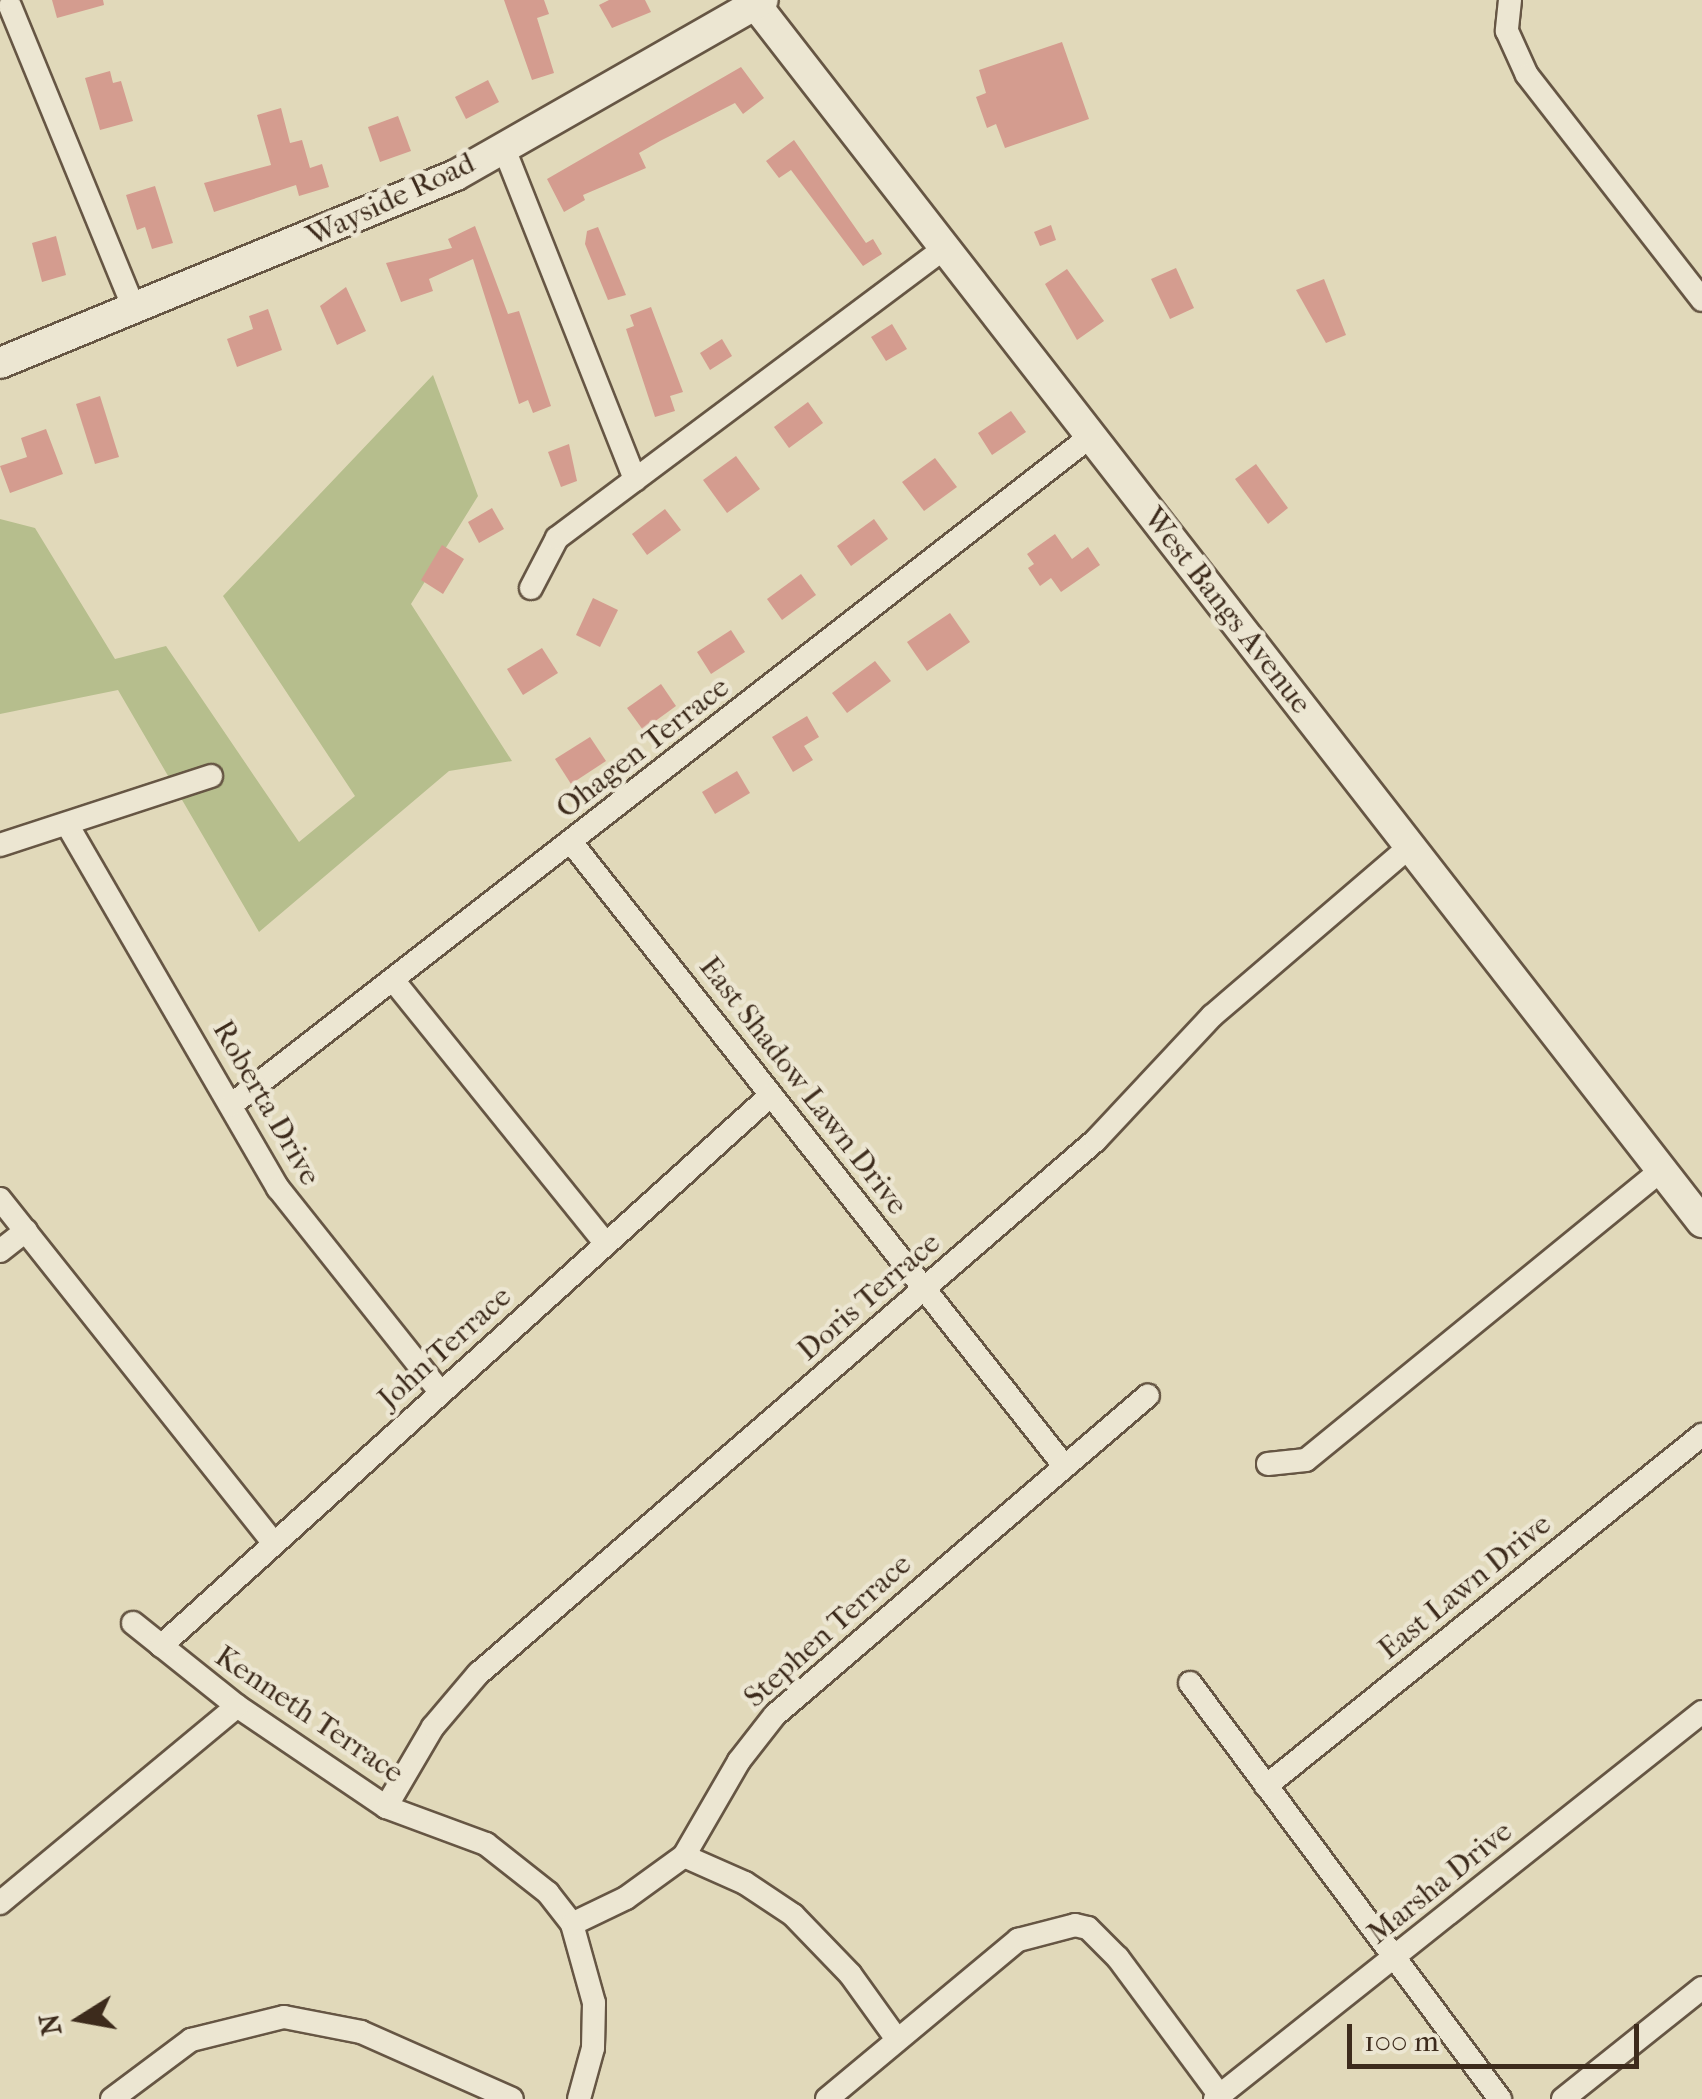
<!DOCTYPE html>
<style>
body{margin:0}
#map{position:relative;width:1702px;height:2099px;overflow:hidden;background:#e1d9ba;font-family:"IM FELL French Canon",serif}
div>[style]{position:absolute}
.green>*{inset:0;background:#b6be8d}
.building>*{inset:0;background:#d49c8f}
.roads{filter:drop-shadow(2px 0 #665644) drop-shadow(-2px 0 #665644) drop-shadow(0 2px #665644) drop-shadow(0 -2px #665644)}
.street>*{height:22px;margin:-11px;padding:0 11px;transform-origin:11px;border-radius:11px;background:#ece6d2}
.secondary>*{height:30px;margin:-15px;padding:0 15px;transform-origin:15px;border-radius:15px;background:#ece6d2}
span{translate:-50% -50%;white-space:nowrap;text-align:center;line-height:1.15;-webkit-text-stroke:9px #ece6d2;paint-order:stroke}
.street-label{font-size:30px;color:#3d2b1c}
.north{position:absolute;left:30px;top:1969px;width:100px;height:100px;-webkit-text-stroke:8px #ece6d2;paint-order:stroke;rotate:259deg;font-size:28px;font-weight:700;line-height:40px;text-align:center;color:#3d2b1c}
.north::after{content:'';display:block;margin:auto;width:35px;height:45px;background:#3d2b1c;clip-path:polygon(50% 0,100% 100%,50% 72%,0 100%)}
.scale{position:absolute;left:1347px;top:2024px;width:292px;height:45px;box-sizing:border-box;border:5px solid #3d2b1c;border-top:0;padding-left:12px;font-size:30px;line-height:35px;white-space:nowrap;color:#3d2b1c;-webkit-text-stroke:8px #ece6d2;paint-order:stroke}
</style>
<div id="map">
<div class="green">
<div style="clip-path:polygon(433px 375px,478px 496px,411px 604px,512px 761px,449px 771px,259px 932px,118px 690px,0 714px,0 519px,35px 528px,115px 659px,166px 646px,299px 842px,355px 796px,223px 596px)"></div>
</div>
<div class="building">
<div style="clip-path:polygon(52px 0,103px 0,104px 5px,57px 18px)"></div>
<div style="clip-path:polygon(504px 0,544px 0,549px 14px,537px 18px,554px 73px,532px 80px)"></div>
<div style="clip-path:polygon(609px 0,645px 0,651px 12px,612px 28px,599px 5px)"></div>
<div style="clip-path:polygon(1062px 42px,1089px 119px,1005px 148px,996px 124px,987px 128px,976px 97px,986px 93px,979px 70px)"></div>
<div style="clip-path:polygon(741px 67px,764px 98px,743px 114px,735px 103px,660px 141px,639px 153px,646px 168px,583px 195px,585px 200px,564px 212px,547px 179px)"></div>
<div style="clip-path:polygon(110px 71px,113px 83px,121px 81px,133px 121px,100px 130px,85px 78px)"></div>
<div style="clip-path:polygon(488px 80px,499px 102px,466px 119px,455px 97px)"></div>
<div style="clip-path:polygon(281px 108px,290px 143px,302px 140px,310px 168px,322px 164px,329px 187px,299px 196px,296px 185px,214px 212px,204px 183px,271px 165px,257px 115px)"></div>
<div style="clip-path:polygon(398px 116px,411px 151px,380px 162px,368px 127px)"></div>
<div style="clip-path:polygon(794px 140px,866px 243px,873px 239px,882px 254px,863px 266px,791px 170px,779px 178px,766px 161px)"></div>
<div style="clip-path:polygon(155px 186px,173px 243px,152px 249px,145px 227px,137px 230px,126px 195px)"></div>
<div style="clip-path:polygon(1051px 225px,1056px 240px,1040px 246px,1034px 232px)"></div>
<div style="clip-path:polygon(475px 226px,508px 314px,519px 311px,551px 406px,533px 413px,528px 400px,519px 404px,473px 259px,429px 279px,433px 291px,401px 302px,386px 263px,452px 248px,448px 239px)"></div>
<div style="clip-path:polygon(598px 227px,626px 295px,608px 300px,585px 244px,587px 231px)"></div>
<div style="clip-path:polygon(56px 236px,66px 275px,42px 282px,32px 243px)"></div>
<div style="clip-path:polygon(1176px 268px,1194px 308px,1170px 319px,1151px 279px)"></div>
<div style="clip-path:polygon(1067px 269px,1104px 321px,1077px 340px,1045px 284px)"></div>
<div style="clip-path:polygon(1324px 279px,1346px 335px,1326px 343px,1296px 290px)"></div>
<div style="clip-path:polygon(346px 287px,366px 331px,337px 345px,320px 306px)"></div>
<div style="clip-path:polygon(651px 307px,683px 392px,670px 396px,675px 411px,655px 417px,626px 329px,634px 326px,630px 315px)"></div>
<div style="clip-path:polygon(268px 309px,282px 350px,237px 367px,227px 339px,253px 329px,249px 316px)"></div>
<div style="clip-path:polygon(892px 324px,907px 349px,886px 361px,871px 337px)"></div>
<div style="clip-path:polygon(722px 339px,732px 356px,710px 370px,700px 353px)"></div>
<div style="clip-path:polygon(100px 396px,119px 457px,95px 464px,76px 404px)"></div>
<div style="clip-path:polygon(808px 402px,823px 423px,789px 448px,774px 427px)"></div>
<div style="clip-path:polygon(1011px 411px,1026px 432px,992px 455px,978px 433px)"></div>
<div style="clip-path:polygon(46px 429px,63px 474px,10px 493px,0 466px,27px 457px,21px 438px)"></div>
<div style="clip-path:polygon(569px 444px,577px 481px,561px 487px,548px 452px)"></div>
<div style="clip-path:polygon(736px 456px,760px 489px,727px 513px,703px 480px)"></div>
<div style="clip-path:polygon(935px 458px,957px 487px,924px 511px,902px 482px)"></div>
<div style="clip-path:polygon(1256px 464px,1288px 508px,1268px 524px,1235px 479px)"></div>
<div style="clip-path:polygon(492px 508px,504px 529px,479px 543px,468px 522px)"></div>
<div style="clip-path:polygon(665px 509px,681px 530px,647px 555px,632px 534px)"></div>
<div style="clip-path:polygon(874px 519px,888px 539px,851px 566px,837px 546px)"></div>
<div style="clip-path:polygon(1055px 534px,1072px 559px,1088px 547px,1100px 565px,1061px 592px,1051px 578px,1040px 586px,1028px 568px,1034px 564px,1027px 554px)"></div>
<div style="clip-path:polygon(442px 545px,464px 559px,443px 594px,421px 580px)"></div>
<div style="clip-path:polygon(801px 574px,816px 595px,782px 620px,767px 599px)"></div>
<div style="clip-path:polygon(593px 598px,618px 610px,600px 647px,576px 635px)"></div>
<div style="clip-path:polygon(950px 613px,970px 642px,927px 671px,907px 642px)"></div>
<div style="clip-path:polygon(731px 630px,745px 652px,711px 674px,697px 652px)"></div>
<div style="clip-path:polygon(542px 648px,558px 673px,523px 695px,507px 669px)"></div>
<div style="clip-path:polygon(875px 661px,891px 681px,847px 713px,832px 693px)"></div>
<div style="clip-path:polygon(661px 684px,676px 706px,643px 730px,627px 708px)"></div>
<div style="clip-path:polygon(807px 716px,819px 737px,804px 746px,813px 760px,793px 772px,772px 737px)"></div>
<div style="clip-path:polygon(590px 737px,606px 761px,571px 784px,555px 759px)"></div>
<div style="clip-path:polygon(737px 771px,750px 793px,715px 814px,702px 792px)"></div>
</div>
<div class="roads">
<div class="street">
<div style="left:1510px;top:0;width:31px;rotate:96deg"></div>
<div style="left:1507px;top:31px;width:48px;rotate:65.6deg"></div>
<div style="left:1527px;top:75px;width:285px;rotate:52.1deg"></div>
<div style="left:10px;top:6px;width:327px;rotate:67.7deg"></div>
<div style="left:503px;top:146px;width:359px;rotate:68.4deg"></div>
<div style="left:531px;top:588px;width:56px;rotate:-62.5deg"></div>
<div style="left:557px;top:538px;width:484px;rotate:-36.8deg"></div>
<div style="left:68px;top:826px;width:419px;rotate:59.9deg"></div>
<div style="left:278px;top:1188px;width:260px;rotate:51.5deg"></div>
<div style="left:571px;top:842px;width:792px;rotate:51.67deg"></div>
<div style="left:0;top:845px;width:222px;rotate:-18.1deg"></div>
<div style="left:393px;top:980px;width:339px;rotate:51.1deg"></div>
<div style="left:231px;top:1105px;width:1090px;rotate:-37.88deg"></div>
<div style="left:0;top:1199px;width:440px;rotate:51.5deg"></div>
<div style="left:0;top:1251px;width:33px;rotate:-38deg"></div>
<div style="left:1268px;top:1464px;width:38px;rotate:-6deg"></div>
<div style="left:1306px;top:1460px;width:459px;rotate:-39.2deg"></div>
<div style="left:133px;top:1623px;width:133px;rotate:38.6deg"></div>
<div style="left:237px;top:1706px;width:180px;rotate:34.1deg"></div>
<div style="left:386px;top:1807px;width:107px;rotate:20.3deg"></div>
<div style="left:486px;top:1844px;width:79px;rotate:38.3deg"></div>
<div style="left:548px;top:1893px;width:39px;rotate:52deg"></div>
<div style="left:572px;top:1924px;width:82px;rotate:74.4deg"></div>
<div style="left:594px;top:2003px;width:45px;rotate:91.3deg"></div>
<div style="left:593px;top:2048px;width:53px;rotate:105.4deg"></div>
<div style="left:161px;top:1646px;width:822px;rotate:-42.09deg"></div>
<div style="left:1190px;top:1683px;width:519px;rotate:53.31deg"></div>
<div style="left:1266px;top:1786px;width:560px;rotate:-38.84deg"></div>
<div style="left:386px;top:1807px;width:93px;rotate:-59.6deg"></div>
<div style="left:433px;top:1727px;width:70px;rotate:-49.7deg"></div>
<div style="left:478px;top:1674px;width:817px;rotate:-40.83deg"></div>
<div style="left:1096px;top:1140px;width:170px;rotate:-46.9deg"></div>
<div style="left:1212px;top:1016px;width:260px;rotate:-40.6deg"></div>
<div style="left:684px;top:1856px;width:67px;rotate:23.9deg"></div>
<div style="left:745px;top:1883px;width:58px;rotate:33.7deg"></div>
<div style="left:793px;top:1915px;width:82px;rotate:46deg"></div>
<div style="left:850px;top:1974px;width:79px;rotate:54.3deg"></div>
<div style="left:0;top:1903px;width:308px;rotate:-39.7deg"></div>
<div style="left:572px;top:1924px;width:60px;rotate:-25.7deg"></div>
<div style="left:626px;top:1898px;width:72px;rotate:-35.9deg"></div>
<div style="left:684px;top:1856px;width:110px;rotate:-59.9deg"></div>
<div style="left:739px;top:1761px;width:58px;rotate:-52deg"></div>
<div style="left:775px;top:1715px;width:491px;rotate:-40.6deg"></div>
<div style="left:112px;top:2099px;width:99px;rotate:-36.8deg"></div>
<div style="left:191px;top:2040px;width:96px;rotate:-13.9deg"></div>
<div style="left:284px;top:2017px;width:78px;rotate:11deg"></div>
<div style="left:361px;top:2032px;width:165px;rotate:23.9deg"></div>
<div style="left:827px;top:2099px;width:249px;rotate:-39.8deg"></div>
<div style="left:1018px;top:1940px;width:59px;rotate:-14.7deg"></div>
<div style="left:1075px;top:1925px;width:13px;rotate:13deg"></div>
<div style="left:1088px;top:1928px;width:42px;rotate:45deg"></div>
<div style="left:1118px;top:1958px;width:172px;rotate:53.5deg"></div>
<div style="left:1215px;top:2099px;width:622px;rotate:-38.47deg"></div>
<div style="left:1563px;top:2099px;width:178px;rotate:-38.6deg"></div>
</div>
<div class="secondary">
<div style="left:752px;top:0;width:1548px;rotate:52.14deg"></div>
<div style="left:0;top:363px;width:493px;rotate:-22.4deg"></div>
<div style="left:456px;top:175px;width:353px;rotate:-29.7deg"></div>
</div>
</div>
<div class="street-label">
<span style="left:391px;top:200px;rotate:-25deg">Wayside Road</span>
<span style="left:1227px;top:611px;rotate:52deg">West Bangs Avenue</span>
<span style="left:643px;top:748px;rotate:-38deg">Ohagen Terrace</span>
<span style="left:803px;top:1086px;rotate:52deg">East Shadow Lawn Drive</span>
<span style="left:266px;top:1103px;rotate:60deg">Roberta Drive</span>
<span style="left:869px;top:1297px;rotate:-41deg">Doris Terrace</span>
<span style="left:445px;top:1348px;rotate:-42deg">John Terrace</span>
<span style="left:1465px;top:1587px;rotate:-39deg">East Lawn Drive</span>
<span style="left:828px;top:1631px;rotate:-42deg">Stephen Terrace</span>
<span style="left:309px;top:1715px;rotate:34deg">Kenneth Terrace</span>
<span style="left:1440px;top:1883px;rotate:-39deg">Marsha Drive</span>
</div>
<div class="north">N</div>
<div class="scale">100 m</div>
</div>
